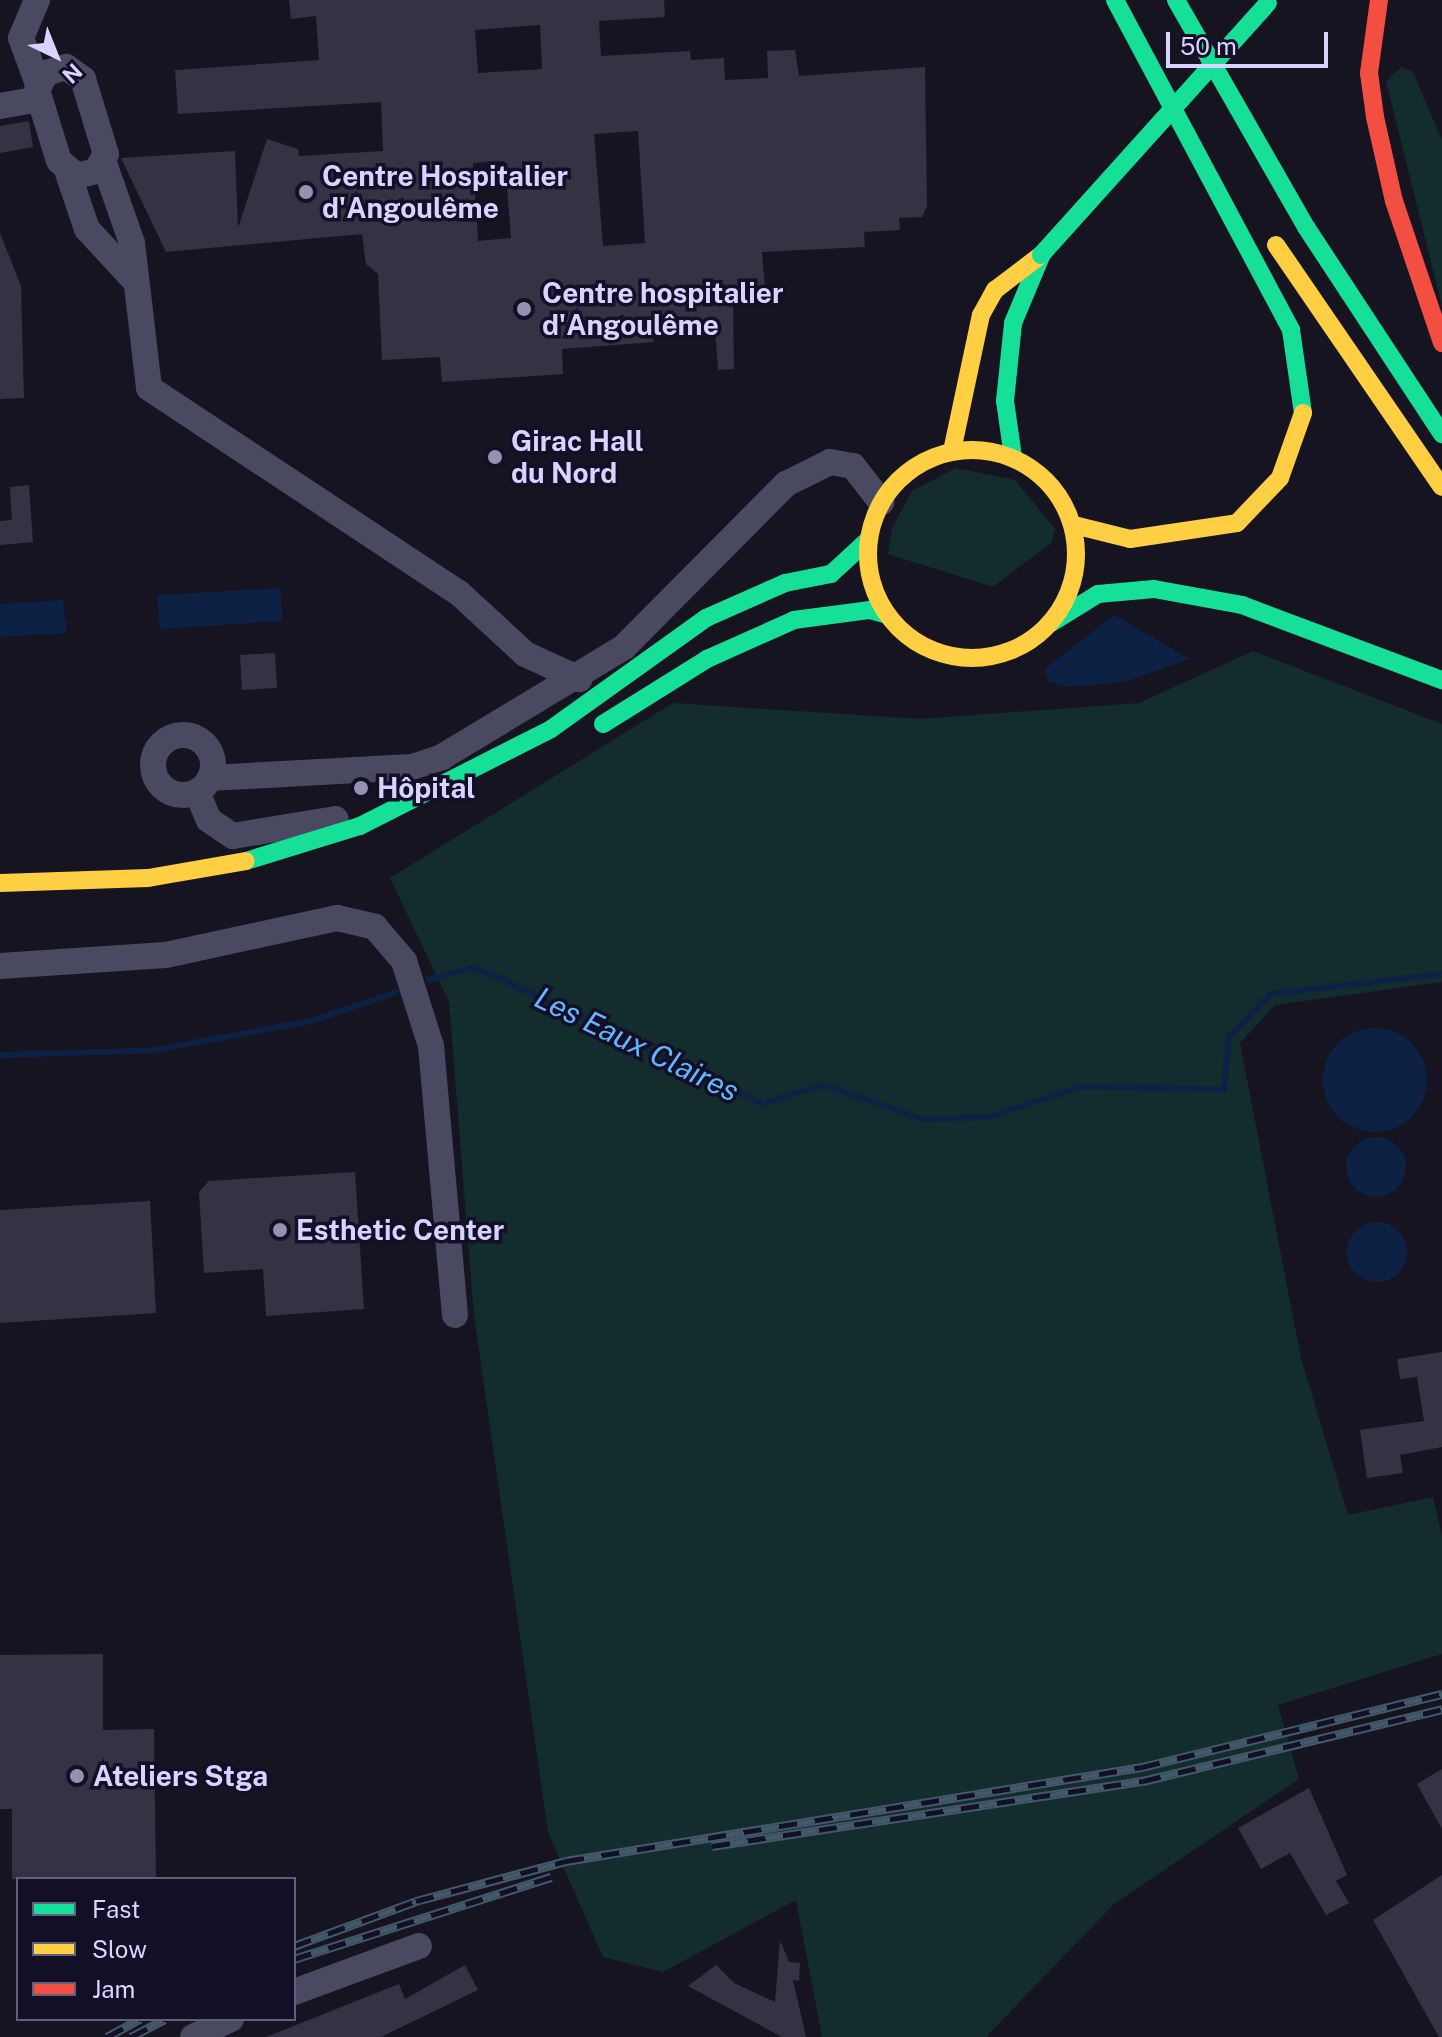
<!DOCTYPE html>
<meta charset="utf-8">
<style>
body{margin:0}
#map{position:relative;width:1442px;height:2037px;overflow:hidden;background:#161421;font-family:"Public Sans",sans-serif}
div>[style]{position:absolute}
.green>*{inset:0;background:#132c2d}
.water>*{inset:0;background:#0d2144}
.round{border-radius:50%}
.stream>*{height:6px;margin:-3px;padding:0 3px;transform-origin:3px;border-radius:3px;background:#0d2144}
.building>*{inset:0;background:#343243}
.street>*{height:26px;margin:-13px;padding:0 13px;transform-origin:13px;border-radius:13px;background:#4a4962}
.street>.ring{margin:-13px;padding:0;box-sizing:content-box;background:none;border:26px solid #4a4962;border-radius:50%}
.fast>*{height:18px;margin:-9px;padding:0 9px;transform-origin:9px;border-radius:9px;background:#16e098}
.slow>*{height:18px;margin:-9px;padding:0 9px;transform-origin:9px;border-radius:9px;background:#ffcf43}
.slow>.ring{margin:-9px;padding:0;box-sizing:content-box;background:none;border:18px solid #ffcf43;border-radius:50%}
.jam>*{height:18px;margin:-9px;padding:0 9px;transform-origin:9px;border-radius:9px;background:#f24e42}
.rail>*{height:9px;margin-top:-4.5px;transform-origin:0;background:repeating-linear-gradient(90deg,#130f26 0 18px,#43596b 0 36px);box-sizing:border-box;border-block:2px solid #43596b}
.fast-bridge>*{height:18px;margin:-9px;padding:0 9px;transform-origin:9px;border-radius:9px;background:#16e098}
.dots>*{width:22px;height:22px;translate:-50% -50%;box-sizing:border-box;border:4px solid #130f26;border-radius:50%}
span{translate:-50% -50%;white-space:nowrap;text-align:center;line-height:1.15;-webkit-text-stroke:7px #130f26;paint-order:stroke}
.poi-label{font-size:28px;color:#d9d4ff;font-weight:700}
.left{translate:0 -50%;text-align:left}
.water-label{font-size:30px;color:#62b6ff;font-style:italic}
.legend{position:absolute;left:16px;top:1877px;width:280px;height:144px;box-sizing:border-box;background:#130f26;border:2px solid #625e7d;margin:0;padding:10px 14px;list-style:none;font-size:24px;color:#d9d4ff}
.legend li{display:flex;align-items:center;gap:16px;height:40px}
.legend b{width:40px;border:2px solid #625e7d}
.north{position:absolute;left:16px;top:16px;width:80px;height:80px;-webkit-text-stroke:6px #130f26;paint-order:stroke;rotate:137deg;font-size:22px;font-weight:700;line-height:32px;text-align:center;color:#d9d4ff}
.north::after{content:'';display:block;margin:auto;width:28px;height:36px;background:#d9d4ff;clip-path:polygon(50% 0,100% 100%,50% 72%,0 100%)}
.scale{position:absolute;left:1166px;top:32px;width:162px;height:36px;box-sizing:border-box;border:4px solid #d9d4ff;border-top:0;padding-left:10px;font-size:24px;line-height:28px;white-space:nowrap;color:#d9d4ff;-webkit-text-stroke:6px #130f26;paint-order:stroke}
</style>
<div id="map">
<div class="green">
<div style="clip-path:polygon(1401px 67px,1413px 72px,1442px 140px,1442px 306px,1386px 81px)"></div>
<div style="clip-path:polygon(956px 468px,1015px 480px,1055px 529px,1051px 543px,993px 587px,888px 554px,892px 528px,912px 491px)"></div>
<div style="clip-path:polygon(1253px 651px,1442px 724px,1442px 982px,1275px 1005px,1240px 1043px,1301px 1358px,1348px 1515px,1433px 1497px,1442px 1536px,1442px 1654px,1278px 1705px,1299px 1779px,1114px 1904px,986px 2037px,822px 2037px,796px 1900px,663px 1972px,603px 1957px,548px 1832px,474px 1316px,449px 1002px,390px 878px,673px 703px,920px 719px,1139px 703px)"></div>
</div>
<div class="water">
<div style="clip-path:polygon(281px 588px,282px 621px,160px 629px,157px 595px)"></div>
<div style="clip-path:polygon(63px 600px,67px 633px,0 637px,0 604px)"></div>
<div style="clip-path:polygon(1114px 615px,1190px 659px,1125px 682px,1068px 687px,1048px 681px,1045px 669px)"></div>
<div class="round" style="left:1323px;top:1028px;width:104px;height:104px"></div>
<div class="round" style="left:1346px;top:1137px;width:60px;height:60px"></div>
<div class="round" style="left:1347px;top:1222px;width:60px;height:60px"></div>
</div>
<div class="stream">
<div style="left:429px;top:980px;width:44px;rotate:-15.9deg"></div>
<div style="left:471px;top:968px;width:21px;rotate:17deg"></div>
<div style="left:491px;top:974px;width:301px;rotate:25.6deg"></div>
<div style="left:762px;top:1104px;width:65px;rotate:-17deg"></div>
<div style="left:824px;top:1085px;width:104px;rotate:19.1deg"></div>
<div style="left:922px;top:1119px;width:66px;rotate:-1.7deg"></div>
<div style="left:988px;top:1117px;width:101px;rotate:-17.9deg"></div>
<div style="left:1084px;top:1086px;width:140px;rotate:1.6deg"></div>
<div style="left:1224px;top:1090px;width:53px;rotate:-84.6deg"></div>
<div style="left:1229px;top:1037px;width:60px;rotate:-45.7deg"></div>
<div style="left:1271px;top:994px;width:172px;rotate:-6.7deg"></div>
<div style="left:0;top:1055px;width:155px;rotate:-1.8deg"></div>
<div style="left:155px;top:1050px;width:159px;rotate:-10.5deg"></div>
<div style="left:311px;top:1021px;width:90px;rotate:-18.8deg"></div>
</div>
<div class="building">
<div style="clip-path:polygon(evenodd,289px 0,664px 0,665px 17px,599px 21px,601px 56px,690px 51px,691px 60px,724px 58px,725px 80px,768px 78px,767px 51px,795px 50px,799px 76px,925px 67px,927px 206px,922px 217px,899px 218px,900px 230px,864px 232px,865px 247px,762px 252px,765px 287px,742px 288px,733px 301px,734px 369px,718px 370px,715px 328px,653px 331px,654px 342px,562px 349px,563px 374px,442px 382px,440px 357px,382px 360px,378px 274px,366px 264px,362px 234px,166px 252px,121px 158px,235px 151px,238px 228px,267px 139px,298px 149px,299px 156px,383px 151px,381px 102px,178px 114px,175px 70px,319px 60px,316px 16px,291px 19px,289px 0,540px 25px,542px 69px,478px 73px,475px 30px,540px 25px,289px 0,638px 131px,645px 243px,603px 246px,594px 134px,638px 131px,289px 0,505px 161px,511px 238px,478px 241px,473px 163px,505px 161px)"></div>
<div style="clip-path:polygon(29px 121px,33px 147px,0 153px,0 126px)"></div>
<div style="clip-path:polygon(0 233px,21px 286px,24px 398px,0 399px)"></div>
<div style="clip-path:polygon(29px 485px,33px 542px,0 545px,0 521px,12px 520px,10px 487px)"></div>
<div style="clip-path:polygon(275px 653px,277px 688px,242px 690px,240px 655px)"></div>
<div style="clip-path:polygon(355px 1172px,364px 1309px,266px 1316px,263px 1269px,204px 1273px,199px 1192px,209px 1181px)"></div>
<div style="clip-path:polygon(150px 1201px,156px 1313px,0 1323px,0 1210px)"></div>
<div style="clip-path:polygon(1442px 1352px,1442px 1447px,1400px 1455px,1403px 1473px,1367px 1478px,1360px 1430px,1424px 1421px,1417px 1377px,1400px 1379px,1397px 1359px)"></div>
<div style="clip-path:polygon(103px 1654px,103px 1730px,154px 1729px,156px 1879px,12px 1879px,12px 1809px,0 1809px,0 1655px)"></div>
<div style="clip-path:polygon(1442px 1769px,1442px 1829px,1417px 1784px)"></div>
<div style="clip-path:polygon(1309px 1788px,1347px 1875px,1336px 1881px,1349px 1903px,1326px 1915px,1290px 1853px,1261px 1869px,1238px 1828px)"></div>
<div style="clip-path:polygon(1442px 1875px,1442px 2037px,1439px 2037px,1373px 1920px)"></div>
<div style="clip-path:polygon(780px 1940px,789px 1962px,800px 1963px,799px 1981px,793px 1980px,806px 2037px,782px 2037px,688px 1986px,716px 1965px,734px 1983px,775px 2002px)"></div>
<div style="clip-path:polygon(465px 1965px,478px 1990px,381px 2037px,266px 2037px,399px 1984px,405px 1999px)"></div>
</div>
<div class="street">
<div style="left:37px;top:0;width:41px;rotate:112.8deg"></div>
<div style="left:21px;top:38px;width:49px;rotate:69.7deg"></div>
<div style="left:66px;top:67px;width:21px;rotate:35deg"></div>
<div style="left:83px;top:79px;width:78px;rotate:73deg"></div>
<div style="left:106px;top:154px;width:20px;rotate:120deg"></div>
<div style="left:96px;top:171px;width:20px;rotate:165deg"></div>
<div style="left:77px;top:176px;width:23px;rotate:-140deg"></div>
<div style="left:59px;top:161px;width:74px;rotate:-107.2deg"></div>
<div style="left:37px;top:90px;width:19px;rotate:-62deg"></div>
<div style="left:46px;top:73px;width:21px;rotate:-17deg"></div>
<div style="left:0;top:106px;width:39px;rotate:-10deg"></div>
<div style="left:104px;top:163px;width:85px;rotate:70.7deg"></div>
<div style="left:132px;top:243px;width:146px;rotate:83.3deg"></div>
<div style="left:149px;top:388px;width:372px;rotate:33.5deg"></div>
<div style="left:459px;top:593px;width:90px;rotate:42.7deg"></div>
<div style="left:525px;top:654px;width:60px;rotate:24.8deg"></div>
<div style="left:68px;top:173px;width:59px;rotate:71.3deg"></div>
<div style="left:87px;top:229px;width:72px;rotate:47.2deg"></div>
<div class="ring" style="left:153px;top:735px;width:34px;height:34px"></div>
<div style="left:210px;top:778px;width:202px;rotate:-3.1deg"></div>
<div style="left:412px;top:767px;width:32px;rotate:-18deg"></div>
<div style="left:442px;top:757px;width:213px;rotate:-31.1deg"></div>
<div style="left:624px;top:647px;width:230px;rotate:-45.2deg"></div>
<div style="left:786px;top:484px;width:49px;rotate:-26.6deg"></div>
<div style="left:830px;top:462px;width:23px;rotate:10deg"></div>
<div style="left:853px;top:466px;width:46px;rotate:52.1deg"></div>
<div style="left:197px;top:792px;width:30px;rotate:67deg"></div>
<div style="left:209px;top:820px;width:29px;rotate:34deg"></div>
<div style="left:233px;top:836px;width:104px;rotate:-9.4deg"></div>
<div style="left:0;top:966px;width:166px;rotate:-3.8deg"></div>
<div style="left:166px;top:955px;width:175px;rotate:-12.2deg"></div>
<div style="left:337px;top:918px;width:39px;rotate:13deg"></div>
<div style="left:375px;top:927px;width:45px;rotate:49.5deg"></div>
<div style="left:404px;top:961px;width:89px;rotate:72.4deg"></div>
<div style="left:431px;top:1046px;width:270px;rotate:84.9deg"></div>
<div style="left:294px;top:1992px;width:133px;rotate:-20.2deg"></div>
<div style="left:193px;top:2037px;width:42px;rotate:-25.3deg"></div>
</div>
<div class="fast">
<div style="left:1115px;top:0;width:374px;rotate:61.9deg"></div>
<div style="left:1291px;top:330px;width:84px;rotate:81.8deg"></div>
<div style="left:1176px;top:0;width:262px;rotate:60.2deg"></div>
<div style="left:1306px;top:227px;width:248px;rotate:56.7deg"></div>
<div style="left:1013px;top:457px;width:57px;rotate:-98.1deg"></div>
<div style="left:1005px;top:401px;width:78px;rotate:-84.1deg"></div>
<div style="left:1013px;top:323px;width:73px;rotate:-67.3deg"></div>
<div style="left:1051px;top:623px;width:55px;rotate:-31.7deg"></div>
<div style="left:1098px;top:594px;width:56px;rotate:-5.1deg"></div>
<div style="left:1154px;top:589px;width:89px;rotate:10.3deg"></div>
<div style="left:1242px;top:605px;width:214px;rotate:20.6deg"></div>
<div style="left:603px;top:724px;width:123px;rotate:-32deg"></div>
<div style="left:707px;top:659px;width:95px;rotate:-24.1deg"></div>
<div style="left:794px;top:620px;width:77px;rotate:-7.5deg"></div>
<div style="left:870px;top:610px;width:18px;rotate:16deg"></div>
<div style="left:246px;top:861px;width:119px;rotate:-17.1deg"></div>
<div style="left:360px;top:826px;width:214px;rotate:-26.9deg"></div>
<div style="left:551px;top:729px;width:191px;rotate:-35.6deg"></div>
<div style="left:706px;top:618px;width:86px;rotate:-23.9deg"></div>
<div style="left:785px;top:583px;width:47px;rotate:-11.1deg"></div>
<div style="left:831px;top:574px;width:50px;rotate:-42.6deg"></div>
</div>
<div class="slow">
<div style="left:1276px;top:245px;width:293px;rotate:55.6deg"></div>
<div class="ring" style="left:868px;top:450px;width:190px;height:190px"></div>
<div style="left:952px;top:451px;width:139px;rotate:-78deg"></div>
<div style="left:981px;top:315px;width:29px;rotate:-61deg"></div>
<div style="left:995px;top:290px;width:58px;rotate:-37.3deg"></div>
<div style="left:1074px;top:525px;width:58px;rotate:14deg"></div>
<div style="left:1130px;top:539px;width:108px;rotate:-8.5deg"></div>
<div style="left:1237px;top:523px;width:62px;rotate:-46.3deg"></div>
<div style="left:1280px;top:478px;width:69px;rotate:-70.5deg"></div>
<div style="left:0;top:883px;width:148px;rotate:-1.9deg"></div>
<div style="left:148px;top:878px;width:99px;rotate:-9.8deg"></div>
</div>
<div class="jam">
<div style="left:1379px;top:0;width:74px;rotate:97.8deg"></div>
<div style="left:1369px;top:73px;width:44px;rotate:82.2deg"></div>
<div style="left:1375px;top:117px;width:86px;rotate:77.3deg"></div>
<div style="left:1394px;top:201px;width:150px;rotate:71.3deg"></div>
</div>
<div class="rail">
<div style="left:712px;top:1846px;width:436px;rotate:-8.6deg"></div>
<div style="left:1143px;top:1781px;width:308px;rotate:-13.5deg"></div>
<div style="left:294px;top:1946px;width:130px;rotate:-20.2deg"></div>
<div style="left:416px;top:1901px;width:155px;rotate:-14.9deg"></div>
<div style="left:566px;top:1861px;width:584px;rotate:-9.27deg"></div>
<div style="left:1142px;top:1767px;width:309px;rotate:-13.7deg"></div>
<div style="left:294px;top:1959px;width:270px;rotate:-17.7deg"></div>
<div style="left:107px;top:2037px;width:38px;rotate:-29deg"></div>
<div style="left:131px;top:2037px;width:38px;rotate:-28deg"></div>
</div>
<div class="fast-bridge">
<div style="left:1041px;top:255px;width:339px;rotate:-48deg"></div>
</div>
<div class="dots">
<div style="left:306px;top:192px;background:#9591b1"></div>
<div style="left:524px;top:309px;background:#9591b1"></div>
<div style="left:495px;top:457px;background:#9591b1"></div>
<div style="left:361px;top:788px;background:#9591b1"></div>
<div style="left:280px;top:1230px;background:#9591b1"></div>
<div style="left:77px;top:1776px;background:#9591b1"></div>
</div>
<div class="poi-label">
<span class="left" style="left:322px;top:192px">Centre Hospitalier<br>d'Angoulême</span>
<span class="left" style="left:542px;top:309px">Centre hospitalier<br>d'Angoulême</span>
<span class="left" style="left:511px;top:457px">Girac Hall<br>du Nord</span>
<span class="left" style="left:377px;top:788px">Hôpital</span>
<span class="left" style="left:296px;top:1230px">Esthetic Center</span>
<span class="left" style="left:93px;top:1776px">Ateliers Stga</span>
</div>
<div class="water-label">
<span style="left:637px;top:1044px;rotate:26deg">Les Eaux Claires</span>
</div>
<ul class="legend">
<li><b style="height:10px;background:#16e098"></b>Fast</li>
<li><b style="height:10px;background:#ffcf43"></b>Slow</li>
<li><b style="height:10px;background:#f24e42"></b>Jam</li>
</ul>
<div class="north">N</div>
<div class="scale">50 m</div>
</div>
